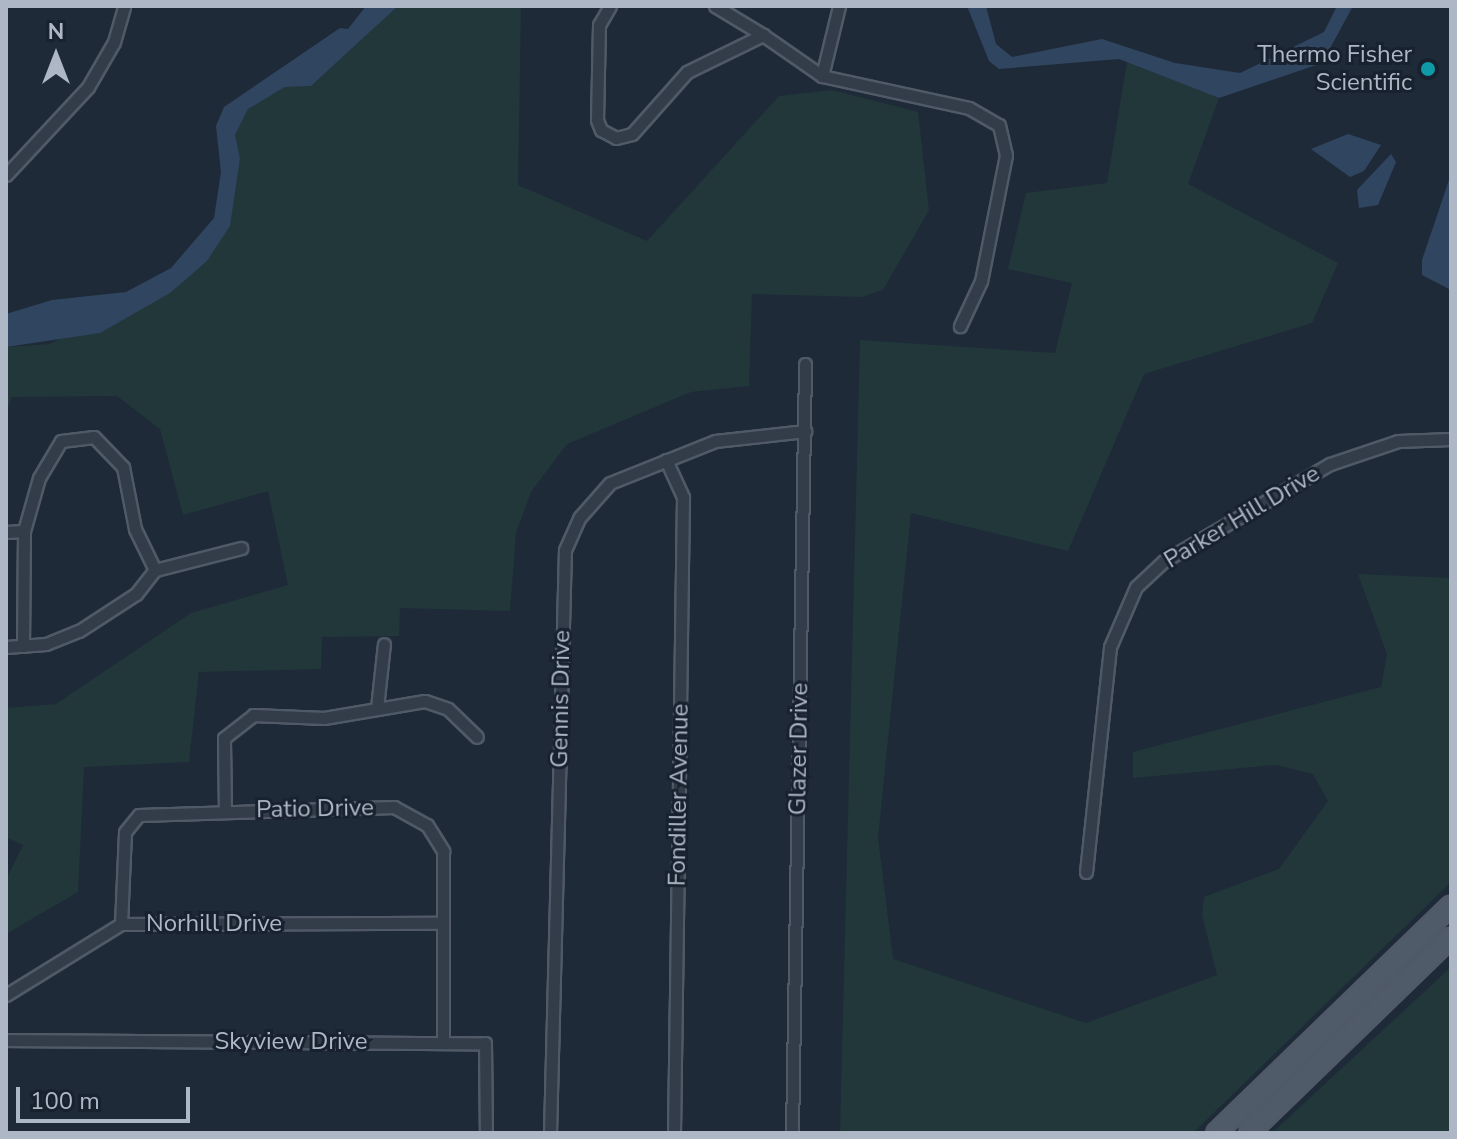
<!DOCTYPE html>
<style>
body{margin:0}
#map{position:relative;width:1457px;height:1139px;overflow:hidden;background:#1f2a39;font-family:"Nunito Sans",sans-serif}
div>[style]{position:absolute}
.green>*{inset:0;background:#21373a}
.water>*{inset:0;background:#304560}
.roads{filter:drop-shadow(2px 0 #505a67) drop-shadow(-2px 0 #505a67) drop-shadow(0 2px #505a67) drop-shadow(0 -2px #505a67)}
.street>*{height:11px;margin:-5.5px;padding:0 5.5px;transform-origin:5.5px;border-radius:5.5px;background:#333c49}
.primary>*{height:18px;margin:-9px;padding:0 9px;transform-origin:9px;border-radius:9px;background:#505b6a}
.dots>*{width:22px;height:22px;translate:-50% -50%;box-sizing:border-box;border:4px solid #18212e;border-radius:50%}
span{translate:-50% -50%;white-space:nowrap;text-align:center;line-height:1.15;-webkit-text-stroke:6px #18212e;paint-order:stroke}
.poi-label{font-size:24px;color:#adb7c6}
.right{translate:-100% -50%;text-align:right}
.street-label{font-size:24px;color:#adb7c6}
.frame{position:absolute;inset:0;border:8px solid #adb7c6;pointer-events:none}
.north{position:absolute;left:16px;top:16px;width:80px;height:80px;-webkit-text-stroke:6px #18212e;paint-order:stroke;rotate:0deg;font-size:22px;font-weight:700;line-height:32px;text-align:center;color:#adb7c6}
.north::after{content:'';display:block;margin:auto;width:28px;height:36px;background:#adb7c6;clip-path:polygon(50% 0,100% 100%,50% 72%,0 100%)}
.scale{position:absolute;left:16px;top:1087px;width:174px;height:36px;box-sizing:border-box;border:4px solid #adb7c6;border-top:0;padding-left:10px;font-size:24px;line-height:28px;white-space:nowrap;color:#adb7c6;-webkit-text-stroke:6px #18212e;paint-order:stroke}
</style>
<div id="map">
<div class="green">
<div style="clip-path:polygon(398px 6px,521px 6px,518px 185px,647px 241px,779px 96px,832px 90px,918px 112px,929px 210px,883px 290px,862px 297px,752px 294px,749px 386px,691px 392px,567px 444px,531px 492px,516px 533px,510px 611px,400px 608px,399px 636px,322px 637px,321px 669px,199px 672px,189px 762px,84px 767px,78px 892px,6px 934px,6px 880px,23px 845px,6px 837px,6px 708px,56px 704px,191px 613px,288px 585px,268px 491px,183px 515px,160px 429px,117px 396px,12px 397px,6px 414px,6px 347px,50px 344px,207px 261px,240px 158px,235px 135px,248px 109px,285px 87px,311px 86px)"></div>
<div style="clip-path:polygon(1127px 62px,1219px 98px,1188px 184px,1338px 263px,1312px 323px,1144px 374px,1068px 551px,911px 513px,878px 838px,893px 959px,1086px 1023px,1217px 975px,1202px 915px,1204px 897px,1279px 869px,1328px 801px,1313px 774px,1276px 765px,1133px 778px,1133px 752px,1381px 687px,1387px 654px,1358px 574px,1451px 578px,1451px 882px,1193px 1133px,840px 1133px,860px 340px,1055px 353px,1072px 283px,1008px 269px,1026px 193px,1107px 183px)"></div>
<div style="clip-path:polygon(1451px 967px,1451px 1133px,1272px 1133px)"></div>
</div>
<div class="water">
<div style="clip-path:polygon(366px 6px,398px 6px,311px 86px,285px 87px,248px 109px,235px 135px,240px 158px,230px 226px,207px 261px,170px 293px,100px 333px,6px 347px,6px 314px,52px 300px,126px 292px,171px 268px,214px 218px,221px 172px,216px 126px,224px 107px,340px 28px,348px 29px)"></div>
<div style="clip-path:polygon(967px 6px,986px 6px,996px 44px,1012px 57px,1102px 39px,1175px 63px,1240px 73px,1324px 32px,1337px 6px,1353px 6px,1322px 63px,1219px 98px,1119px 59px,999px 69px,989px 61px)"></div>
<div style="clip-path:polygon(1348px 134px,1381px 145px,1364px 171px,1350px 177px,1311px 149px)"></div>
<div style="clip-path:polygon(1391px 154px,1396px 162px,1378px 205px,1359px 208px,1357px 190px)"></div>
<div style="clip-path:polygon(1451px 174px,1451px 290px,1422px 275px,1422px 260px)"></div>
</div>
<div class="roads">
<div class="street">
<div style="left:610px;top:6px;width:22px;rotate:120deg"></div>
<div style="left:599px;top:25px;width:95px;rotate:91.2deg"></div>
<div style="left:597px;top:120px;width:11px;rotate:68deg"></div>
<div style="left:601px;top:130px;width:17px;rotate:28deg"></div>
<div style="left:616px;top:138px;width:16px;rotate:-14deg"></div>
<div style="left:632px;top:134px;width:83px;rotate:-48.4deg"></div>
<div style="left:687px;top:72px;width:85px;rotate:-26deg"></div>
<div style="left:763px;top:35px;width:56px;rotate:-148.9deg"></div>
<div style="left:763px;top:35px;width:72px;rotate:34.8deg"></div>
<div style="left:822px;top:76px;width:150px;rotate:12.3deg"></div>
<div style="left:969px;top:108px;width:34px;rotate:30deg"></div>
<div style="left:999px;top:125px;width:31px;rotate:77deg"></div>
<div style="left:1006px;top:155px;width:128px;rotate:101.2deg"></div>
<div style="left:981px;top:281px;width:50px;rotate:115deg"></div>
<div style="left:822px;top:76px;width:72px;rotate:-76.3deg"></div>
<div style="left:6px;top:175px;width:120px;rotate:-47deg"></div>
<div style="left:88px;top:87px;width:52px;rotate:-60deg"></div>
<div style="left:114px;top:42px;width:37px;rotate:-74deg"></div>
<div style="left:666px;top:460px;width:41px;rotate:65.3deg"></div>
<div style="left:683px;top:497px;width:636px;rotate:90.81deg"></div>
<div style="left:6px;top:532px;width:18px;rotate:-3deg"></div>
<div style="left:23px;top:646px;width:115px;rotate:-89.5deg"></div>
<div style="left:24px;top:531px;width:55px;rotate:-74.2deg"></div>
<div style="left:39px;top:478px;width:43px;rotate:-59.3deg"></div>
<div style="left:61px;top:441px;width:33px;rotate:-7deg"></div>
<div style="left:94px;top:437px;width:42px;rotate:46deg"></div>
<div style="left:123px;top:467px;width:63px;rotate:79deg"></div>
<div style="left:135px;top:529px;width:46px;rotate:64deg"></div>
<div style="left:6px;top:647px;width:40px;rotate:-4.3deg"></div>
<div style="left:46px;top:644px;width:35px;rotate:-22deg"></div>
<div style="left:79px;top:631px;width:68px;rotate:-33deg"></div>
<div style="left:136px;top:594px;width:31px;rotate:-52deg"></div>
<div style="left:155px;top:570px;width:89px;rotate:-14.3deg"></div>
<div style="left:377px;top:708px;width:64px;rotate:-83.8deg"></div>
<div style="left:225px;top:812px;width:74px;rotate:-90.8deg"></div>
<div style="left:224px;top:738px;width:37px;rotate:-38deg"></div>
<div style="left:253px;top:715px;width:71px;rotate:2.4deg"></div>
<div style="left:324px;top:718px;width:102px;rotate:-9.6deg"></div>
<div style="left:425px;top:701px;width:24px;rotate:19deg"></div>
<div style="left:448px;top:709px;width:40px;rotate:44deg"></div>
<div style="left:1086px;top:872px;width:226px;rotate:-83.9deg"></div>
<div style="left:1110px;top:647px;width:65px;rotate:-66.6deg"></div>
<div style="left:1136px;top:587px;width:38px;rotate:-43deg"></div>
<div style="left:1164px;top:561px;width:192px;rotate:-30.3deg"></div>
<div style="left:1330px;top:464px;width:72px;rotate:-18.7deg"></div>
<div style="left:1398px;top:441px;width:53px;rotate:-2.2deg"></div>
<div style="left:121px;top:924px;width:92px;rotate:-87.5deg"></div>
<div style="left:125px;top:832px;width:22px;rotate:-51deg"></div>
<div style="left:139px;top:815px;width:255px;rotate:-1.8deg"></div>
<div style="left:394px;top:807px;width:38px;rotate:29deg"></div>
<div style="left:427px;top:825px;width:31px;rotate:58deg"></div>
<div style="left:443px;top:851px;width:192px;rotate:90deg"></div>
<div style="left:6px;top:995px;width:135px;rotate:-31.7deg"></div>
<div style="left:121px;top:924px;width:322px;rotate:-0.2deg"></div>
<div style="left:6px;top:1040px;width:479px;rotate:0.4deg"></div>
<div style="left:485px;top:1043px;width:90px;rotate:89.4deg"></div>
<div style="left:550px;top:1133px;width:583px;rotate:-88.53deg"></div>
<div style="left:565px;top:550px;width:36px;rotate:-66deg"></div>
<div style="left:580px;top:517px;width:45px;rotate:-48.6deg"></div>
<div style="left:610px;top:483px;width:113px;rotate:-21.8deg"></div>
<div style="left:715px;top:441px;width:91px;rotate:-6.3deg"></div>
<div style="left:792px;top:1133px;width:769px;rotate:-89.03deg"></div>
</div>
<div class="primary">
<div style="left:1216px;top:1133px;width:327px;rotate:-44.1deg"></div>
<div style="left:1249px;top:1133px;width:281px;rotate:-44.1deg"></div>
</div>
</div>
<div class="dots">
<div style="left:1428px;top:69px;background:#0f9aa8"></div>
</div>
<div class="poi-label">
<span class="right" style="left:1412px;top:69px">Thermo Fisher<br>Scientific</span>
</div>
<div class="street-label">
<span style="left:1242px;top:517px;rotate:-31deg">Parker Hill Drive</span>
<span style="left:561px;top:699px;rotate:-89deg">Gennis Drive</span>
<span style="left:799px;top:749px;rotate:-89deg">Glazer Drive</span>
<span style="left:679px;top:795px;rotate:-89deg">Fondiller Avenue</span>
<span style="left:315px;top:809px;rotate:-1deg">Patio Drive</span>
<span style="left:214px;top:924px">Norhill Drive</span>
<span style="left:291px;top:1042px">Skyview Drive</span>
</div>
<div class="frame"></div>
<div class="north">N</div>
<div class="scale">100 m</div>
</div>
